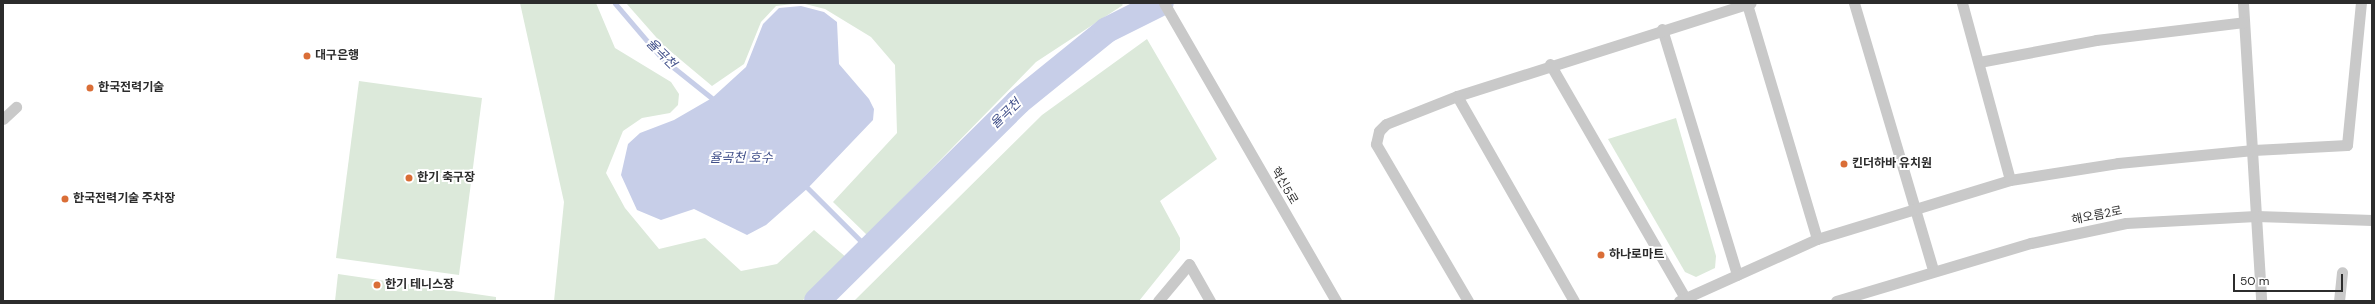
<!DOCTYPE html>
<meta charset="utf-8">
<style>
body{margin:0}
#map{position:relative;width:2375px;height:304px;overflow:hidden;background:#fff;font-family:"DM Sans","Noto Sans KR",sans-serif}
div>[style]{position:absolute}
.green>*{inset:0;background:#dce9da}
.water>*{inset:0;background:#c7cee8}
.stream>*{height:4.5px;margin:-2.25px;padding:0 2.25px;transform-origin:2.25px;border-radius:2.25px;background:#c7cee8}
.river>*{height:26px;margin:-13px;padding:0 13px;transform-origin:13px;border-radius:13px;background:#c7cee8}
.street>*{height:11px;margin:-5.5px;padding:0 5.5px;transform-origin:5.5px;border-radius:5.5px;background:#c9c9c9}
.dots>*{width:11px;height:11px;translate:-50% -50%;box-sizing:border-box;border:2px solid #fff;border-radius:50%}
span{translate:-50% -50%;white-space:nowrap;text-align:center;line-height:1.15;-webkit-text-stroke:4px #fff;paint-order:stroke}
.poi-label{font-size:12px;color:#2c2c2c;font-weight:700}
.left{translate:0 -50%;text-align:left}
.street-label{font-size:12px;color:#2c2c2c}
.water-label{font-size:13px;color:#404f89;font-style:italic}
.frame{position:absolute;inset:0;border:4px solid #2c2c2c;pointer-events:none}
.scale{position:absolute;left:2233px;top:274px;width:110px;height:18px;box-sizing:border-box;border:2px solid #2c2c2c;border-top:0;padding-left:5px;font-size:12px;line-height:14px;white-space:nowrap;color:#2c2c2c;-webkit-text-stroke:3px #fff;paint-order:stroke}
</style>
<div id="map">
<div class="green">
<div style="clip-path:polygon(520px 3px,596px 3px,615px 48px,671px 82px,679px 94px,678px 105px,670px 113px,642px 118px,623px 131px,606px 173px,625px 208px,659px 249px,705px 238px,741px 271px,777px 264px,814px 230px,847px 258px,802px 301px,554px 301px,564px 202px)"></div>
<div style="clip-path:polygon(626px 3px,1121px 3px,1123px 5px,1036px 62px,867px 235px,833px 202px,897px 133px,895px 65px,871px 37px,825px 9px,801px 3px,776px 6px,761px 22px,744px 64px,712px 86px,663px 45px)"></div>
<div style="clip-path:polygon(1147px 39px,1217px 159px,1160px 201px,1180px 238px,1180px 250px,1139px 301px,854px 301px,1042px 115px)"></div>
<div style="clip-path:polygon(359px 81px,482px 98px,459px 275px,336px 258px)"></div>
<div style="clip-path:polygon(1676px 118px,1716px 256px,1715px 268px,1696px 277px,1685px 272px,1608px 139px)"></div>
<div style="clip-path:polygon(338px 274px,496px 297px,496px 301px,335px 301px)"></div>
</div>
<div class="water">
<div style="clip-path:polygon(801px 6px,824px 12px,837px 22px,839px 64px,869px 99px,874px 109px,873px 120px,808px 188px,766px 225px,747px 235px,694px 209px,661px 220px,637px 210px,621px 175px,628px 144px,640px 133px,674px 120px,712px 98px,746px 67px,763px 24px,779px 8px)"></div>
</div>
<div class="stream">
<div style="left:615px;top:3px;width:72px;rotate:49.5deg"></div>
<div style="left:662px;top:58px;width:64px;rotate:38.7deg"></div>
<div style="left:808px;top:188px;width:86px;rotate:45deg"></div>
</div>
<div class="river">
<div style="left:817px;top:301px;width:283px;rotate:-44.7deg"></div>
<div style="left:1018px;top:102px;width:114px;rotate:-39deg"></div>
<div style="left:1107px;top:30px;width:60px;rotate:-26.6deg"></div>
</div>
<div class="street">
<div style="left:1164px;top:3px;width:344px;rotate:60deg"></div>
<div style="left:1854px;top:3px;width:277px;rotate:73.5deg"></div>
<div style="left:1962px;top:3px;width:183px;rotate:74.8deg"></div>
<div style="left:2243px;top:3px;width:299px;rotate:86.5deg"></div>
<div style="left:1747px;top:4px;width:245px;rotate:73.4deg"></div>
<div style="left:1662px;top:29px;width:257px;rotate:73deg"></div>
<div style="left:1979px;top:62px;width:119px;rotate:-10.6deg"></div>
<div style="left:2096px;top:40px;width:149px;rotate:-6.9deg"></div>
<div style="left:1550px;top:64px;width:270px;rotate:60deg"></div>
<div style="left:1457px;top:96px;width:236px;rotate:60.3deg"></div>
<div style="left:3px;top:119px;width:18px;rotate:-43deg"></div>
<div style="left:1158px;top:301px;width:48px;rotate:-50deg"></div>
<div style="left:1189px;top:264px;width:43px;rotate:60.4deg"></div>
<div style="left:1468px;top:301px;width:182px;rotate:-120.4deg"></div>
<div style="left:1376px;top:144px;width:13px;rotate:-77deg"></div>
<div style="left:1379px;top:131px;width:10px;rotate:-45deg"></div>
<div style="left:1386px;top:124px;width:76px;rotate:-21.5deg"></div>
<div style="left:1457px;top:96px;width:308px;rotate:-17.6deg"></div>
<div style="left:1679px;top:301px;width:151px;rotate:-24.2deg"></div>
<div style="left:1817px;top:239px;width:202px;rotate:-17deg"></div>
<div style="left:2010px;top:180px;width:109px;rotate:-8.9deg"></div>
<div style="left:2118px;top:163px;width:136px;rotate:-5.5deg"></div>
<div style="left:2253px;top:150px;width:94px;rotate:-3deg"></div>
<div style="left:2347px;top:145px;width:143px;rotate:-84.4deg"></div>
<div style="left:1836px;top:301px;width:203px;rotate:-16.6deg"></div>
<div style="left:2031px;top:243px;width:97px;rotate:-11.9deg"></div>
<div style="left:2126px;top:223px;width:130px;rotate:-3.1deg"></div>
<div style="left:2256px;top:216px;width:116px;rotate:2deg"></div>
<div style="left:2339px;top:301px;width:29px;rotate:-84deg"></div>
</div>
<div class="dots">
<div style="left:307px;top:56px;background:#da6e37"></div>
<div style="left:90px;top:88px;background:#da6e37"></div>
<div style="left:1844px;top:164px;background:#da6e37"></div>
<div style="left:409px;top:178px;background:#da6e37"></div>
<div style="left:65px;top:199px;background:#da6e37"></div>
<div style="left:1601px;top:255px;background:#da6e37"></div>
<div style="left:377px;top:285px;background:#da6e37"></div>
</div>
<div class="poi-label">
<span class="left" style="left:315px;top:56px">대구은행</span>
<span class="left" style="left:98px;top:88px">한국전력기술</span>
<span class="left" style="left:1852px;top:164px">킨더하바 유치원</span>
<span class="left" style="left:417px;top:178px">한기 축구장</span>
<span class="left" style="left:73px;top:199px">한국전력기술 주차장</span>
<span class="left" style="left:1609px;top:255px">하나로마트</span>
<span class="left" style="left:385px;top:285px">한기 테니스장</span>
</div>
<div class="street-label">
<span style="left:1284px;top:186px;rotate:60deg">혁신5로</span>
<span style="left:2097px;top:216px;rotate:-11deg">해오름2로</span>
</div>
<div class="water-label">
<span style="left:661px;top:54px;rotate:45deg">율곡천</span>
<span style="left:1006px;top:114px;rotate:-44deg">율곡천</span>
<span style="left:741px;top:158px">율곡천 호수</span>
</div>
<div class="frame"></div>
<div class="scale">50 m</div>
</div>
